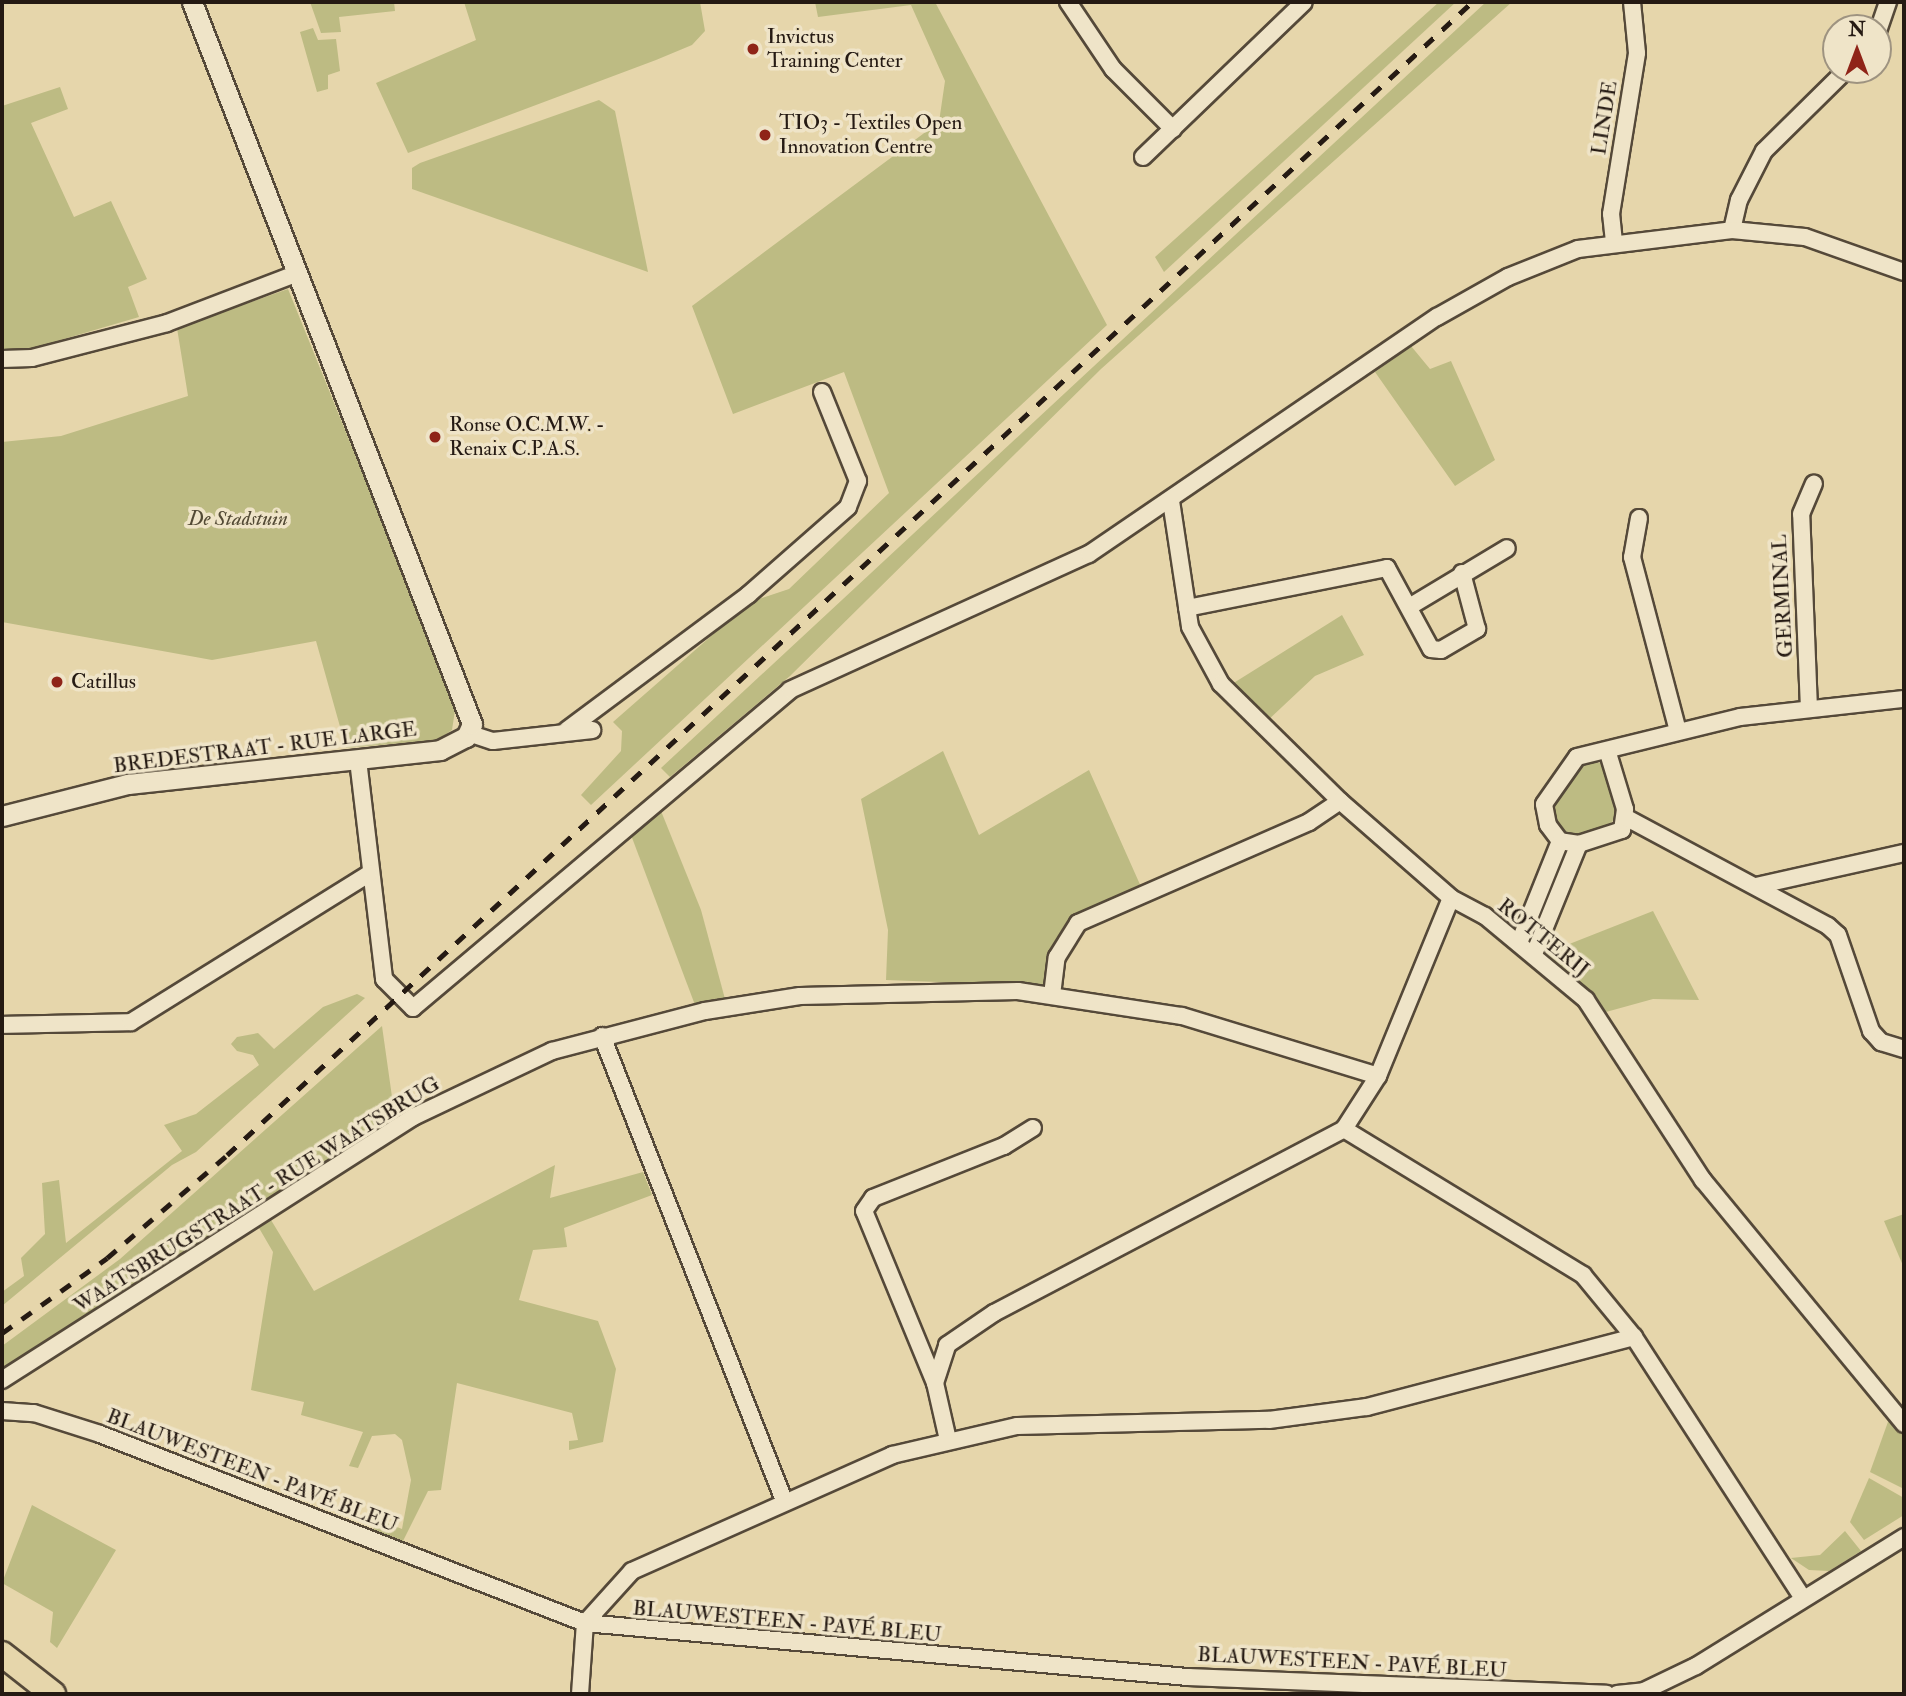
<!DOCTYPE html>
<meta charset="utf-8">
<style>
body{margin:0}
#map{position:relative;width:1906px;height:1696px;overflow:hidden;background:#e6d6ab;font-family:"IM FELL Double Pica",serif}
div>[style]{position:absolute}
.green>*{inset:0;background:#bdbb83}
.roads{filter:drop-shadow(2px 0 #554939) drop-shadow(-2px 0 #554939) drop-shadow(0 2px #554939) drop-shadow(0 -2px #554939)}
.minor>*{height:16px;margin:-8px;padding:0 8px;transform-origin:8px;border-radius:8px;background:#efe4c8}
.tertiary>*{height:19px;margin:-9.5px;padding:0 9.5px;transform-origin:9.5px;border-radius:9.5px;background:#efe4c8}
.primary>*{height:24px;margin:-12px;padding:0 12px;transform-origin:12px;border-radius:12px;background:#e6d6ab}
.rail>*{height:4.5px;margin-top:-2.25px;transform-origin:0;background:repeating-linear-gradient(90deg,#251a13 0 12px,transparent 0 24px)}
.dots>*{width:19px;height:19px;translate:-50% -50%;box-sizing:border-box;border:4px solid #efe4c8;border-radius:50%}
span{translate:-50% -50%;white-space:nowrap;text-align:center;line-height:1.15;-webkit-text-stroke:7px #efe4c8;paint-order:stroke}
.poi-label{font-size:21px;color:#251a13}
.left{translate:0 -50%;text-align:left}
.street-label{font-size:21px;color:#251a13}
.park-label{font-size:21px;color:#534a35;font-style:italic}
.frame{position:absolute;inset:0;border:4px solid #251a13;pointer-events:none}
.north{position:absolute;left:1822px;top:14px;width:70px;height:70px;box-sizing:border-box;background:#efe4c8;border:2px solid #9e9380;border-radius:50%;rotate:0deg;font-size:19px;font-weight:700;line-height:28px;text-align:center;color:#251a13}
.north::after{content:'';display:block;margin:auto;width:24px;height:32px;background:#8f2418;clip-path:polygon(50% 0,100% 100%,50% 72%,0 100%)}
</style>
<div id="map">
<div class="green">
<div style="clip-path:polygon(310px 2px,394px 2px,395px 11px,339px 17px,341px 32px,321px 33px)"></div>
<div style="clip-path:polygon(464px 2px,700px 2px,705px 31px,692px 45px,656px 60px,408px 153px,376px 83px,476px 40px)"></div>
<div style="clip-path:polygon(815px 2px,935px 2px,1107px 325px,591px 805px,581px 795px,621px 751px,622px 731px,613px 722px,750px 602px,789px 589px,889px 493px,844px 372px,733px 414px,692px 306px,939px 122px,945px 81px,911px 5px,818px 17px)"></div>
<div style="clip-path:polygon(1439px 2px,1456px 2px,1164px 272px,1155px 257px)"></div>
<div style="clip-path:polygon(1486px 2px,1512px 2px,1101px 369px,790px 676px,670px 777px,661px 768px)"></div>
<div style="clip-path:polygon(313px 28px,318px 40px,336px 39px,340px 71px,328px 75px,328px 89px,317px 92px,300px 32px)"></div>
<div style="clip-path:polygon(60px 87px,68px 109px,31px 123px,74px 217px,111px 201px,147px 279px,128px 287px,139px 317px,23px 351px,2px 350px,2px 106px)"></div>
<div style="clip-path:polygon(599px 100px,615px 111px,648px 272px,412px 189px,412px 168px,420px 163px)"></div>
<div style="clip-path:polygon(288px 289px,456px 704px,452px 730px,437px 740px,346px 748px,316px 641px,212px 660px,2px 622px,2px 442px,61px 436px,188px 396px,177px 328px)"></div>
<div style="clip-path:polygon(1411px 346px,1430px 369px,1451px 361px,1495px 460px,1455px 486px,1375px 372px)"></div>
<div style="clip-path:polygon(1342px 615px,1364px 655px,1315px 676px,1267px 721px,1232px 684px)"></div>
<div style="clip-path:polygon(943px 751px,979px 835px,1089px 770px,1142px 889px,1063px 927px,1047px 986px,886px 980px,888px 930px,861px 799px)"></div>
<div style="clip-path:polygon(1583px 763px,1600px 763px,1607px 771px,1617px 815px,1608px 827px,1570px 838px,1557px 829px,1551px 807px)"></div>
<div style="clip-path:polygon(661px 811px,701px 910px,725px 999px,695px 1005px,631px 835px)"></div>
<div style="clip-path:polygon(1653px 911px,1699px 1000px,1653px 999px,1606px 1012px,1544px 954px)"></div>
<div style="clip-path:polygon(357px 994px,365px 998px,196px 1152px,172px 1165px,2px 1306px,2px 1292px,24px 1276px,21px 1258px,45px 1234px,42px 1183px,59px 1180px,66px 1243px,182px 1151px,164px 1125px,196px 1114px,259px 1065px,253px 1055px,237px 1051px,231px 1044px,237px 1037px,258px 1033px,274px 1049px,323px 1007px)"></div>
<div style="clip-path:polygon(382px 1026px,395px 1118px,2px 1369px,2px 1346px,120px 1259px)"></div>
<div style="clip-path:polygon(555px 1165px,550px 1198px,643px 1172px,652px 1195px,564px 1228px,567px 1247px,533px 1250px,519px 1300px,598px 1321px,616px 1369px,603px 1442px,569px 1450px,569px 1441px,578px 1440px,572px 1413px,457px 1383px,441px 1490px,428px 1491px,400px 1547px,372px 1533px,377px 1519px,402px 1529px,411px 1480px,402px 1440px,395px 1434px,372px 1436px,358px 1468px,349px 1466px,363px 1432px,301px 1415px,304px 1402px,251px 1390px,273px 1252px,259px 1228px,271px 1220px,314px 1291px)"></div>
<div style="clip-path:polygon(1904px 1214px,1904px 1268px,1884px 1221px)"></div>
<div style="clip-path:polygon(1889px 1419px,1904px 1432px,1904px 1489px,1870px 1472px)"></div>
<div style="clip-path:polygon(1869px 1478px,1904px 1498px,1904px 1515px,1864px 1540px,1850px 1522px)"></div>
<div style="clip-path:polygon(32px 1505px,116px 1550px,57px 1648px,50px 1642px,53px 1612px,2px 1583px)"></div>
<div style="clip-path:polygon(1845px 1531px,1861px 1551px,1829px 1571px,1809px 1570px,1791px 1558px,1820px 1555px)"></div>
</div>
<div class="roads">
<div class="minor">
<div style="left:1068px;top:2px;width:81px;rotate:56.1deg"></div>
<div style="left:1113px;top:69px;width:85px;rotate:45deg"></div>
<div style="left:1878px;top:31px;width:31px;rotate:-71deg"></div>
<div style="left:1143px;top:157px;width:223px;rotate:-43.9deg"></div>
<div style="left:1732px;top:230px;width:31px;rotate:-77deg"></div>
<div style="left:1739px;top:200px;width:55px;rotate:-63deg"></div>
<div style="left:1764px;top:151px;width:115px;rotate:-44.6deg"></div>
<div style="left:1614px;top:242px;width:28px;rotate:-96deg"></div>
<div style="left:1611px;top:214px;width:163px;rotate:-80.8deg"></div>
<div style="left:1637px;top:53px;width:51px;rotate:-95.6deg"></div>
<div style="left:2px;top:359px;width:30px;rotate:-2deg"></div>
<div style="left:32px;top:358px;width:139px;rotate:-14.5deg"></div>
<div style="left:167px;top:323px;width:140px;rotate:-20.9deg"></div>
<div style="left:1171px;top:501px;width:127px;rotate:81.4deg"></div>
<div style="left:1190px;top:627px;width:65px;rotate:61.5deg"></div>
<div style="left:1221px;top:684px;width:167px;rotate:44.5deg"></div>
<div style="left:1340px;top:801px;width:147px;rotate:41.1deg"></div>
<div style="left:1451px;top:898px;width:38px;rotate:28deg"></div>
<div style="left:1485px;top:916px;width:131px;rotate:39.7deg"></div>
<div style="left:1586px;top:1000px;width:215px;rotate:57deg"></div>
<div style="left:1703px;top:1180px;width:316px;rotate:50.5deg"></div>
<div style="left:1639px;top:518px;width:40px;rotate:100deg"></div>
<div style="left:1632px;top:557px;width:180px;rotate:75.2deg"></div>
<div style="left:1409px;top:607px;width:114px;rotate:-31deg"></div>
<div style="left:1187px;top:608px;width:204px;rotate:-11.3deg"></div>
<div style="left:1387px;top:568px;width:92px;rotate:61.5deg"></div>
<div style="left:1431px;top:649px;width:10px;rotate:6deg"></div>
<div style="left:1441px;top:650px;width:42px;rotate:-30.3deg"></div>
<div style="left:1477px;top:629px;width:58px;rotate:-105deg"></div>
<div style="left:1809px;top:709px;width:195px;rotate:-92.3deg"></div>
<div style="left:1801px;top:514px;width:33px;rotate:-67deg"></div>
<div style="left:567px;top:730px;width:226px;rotate:-36.7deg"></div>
<div style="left:748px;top:595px;width:133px;rotate:-41.3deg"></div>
<div style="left:848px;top:507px;width:28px;rotate:-69deg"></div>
<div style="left:858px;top:481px;width:96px;rotate:-112deg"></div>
<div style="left:468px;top:733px;width:26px;rotate:18deg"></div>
<div style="left:493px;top:741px;width:100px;rotate:-6.3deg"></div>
<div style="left:1608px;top:753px;width:59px;rotate:73.1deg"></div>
<div style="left:1625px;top:809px;width:21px;rotate:98deg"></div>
<div style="left:1622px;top:830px;width:45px;rotate:162deg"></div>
<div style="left:1579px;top:844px;width:19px;rotate:-171deg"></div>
<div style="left:1560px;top:841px;width:20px;rotate:-127deg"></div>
<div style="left:1548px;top:825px;width:21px;rotate:-101deg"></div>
<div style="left:1544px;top:804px;width:57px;rotate:-54.9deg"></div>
<div style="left:1577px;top:757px;width:168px;rotate:-13.8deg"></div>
<div style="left:1740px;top:717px;width:165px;rotate:-6.3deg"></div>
<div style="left:358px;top:760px;width:221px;rotate:83.2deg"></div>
<div style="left:384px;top:979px;width:41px;rotate:45deg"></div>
<div style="left:413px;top:1008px;width:493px;rotate:-40.1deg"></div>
<div style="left:790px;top:690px;width:328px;rotate:-24.5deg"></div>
<div style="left:1089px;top:554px;width:421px;rotate:-34.3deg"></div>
<div style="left:1437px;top:317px;width:81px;rotate:-29.4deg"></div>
<div style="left:1508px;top:277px;width:75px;rotate:-21.8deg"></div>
<div style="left:1578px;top:249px;width:155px;rotate:-7deg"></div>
<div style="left:1732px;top:230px;width:73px;rotate:5.5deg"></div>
<div style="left:1805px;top:237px;width:105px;rotate:19.5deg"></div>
<div style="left:1625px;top:817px;width:230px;rotate:28.2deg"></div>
<div style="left:1828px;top:926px;width:13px;rotate:42deg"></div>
<div style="left:1838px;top:935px;width:102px;rotate:71deg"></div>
<div style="left:1871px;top:1031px;width:15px;rotate:48deg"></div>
<div style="left:1881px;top:1042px;width:24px;rotate:17deg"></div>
<div style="left:1756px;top:886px;width:152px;rotate:-12.6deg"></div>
<div style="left:1519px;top:943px;width:110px;rotate:-68.1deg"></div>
<div style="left:1534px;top:954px;width:119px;rotate:-67.8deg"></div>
<div style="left:1052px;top:995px;width:38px;rotate:-83deg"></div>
<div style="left:1057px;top:957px;width:40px;rotate:-58deg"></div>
<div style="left:1078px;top:923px;width:252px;rotate:-23.6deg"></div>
<div style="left:1309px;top:822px;width:37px;rotate:-34deg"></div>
<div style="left:2px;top:1025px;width:129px;rotate:-1.3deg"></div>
<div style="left:131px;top:1022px;width:280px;rotate:-31.9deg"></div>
<div style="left:602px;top:1036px;width:497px;rotate:68.6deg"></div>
<div style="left:1344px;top:1129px;width:280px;rotate:31.4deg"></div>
<div style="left:1583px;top:1275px;width:80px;rotate:50.6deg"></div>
<div style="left:1634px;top:1337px;width:311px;rotate:57.1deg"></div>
<div style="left:2px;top:1380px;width:488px;rotate:-32.6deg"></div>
<div style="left:413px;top:1117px;width:154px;rotate:-25.4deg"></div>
<div style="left:552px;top:1051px;width:158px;rotate:-14.7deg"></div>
<div style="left:705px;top:1011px;width:96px;rotate:-9deg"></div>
<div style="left:800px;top:996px;width:218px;rotate:-1.3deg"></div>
<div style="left:1018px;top:991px;width:166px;rotate:8.7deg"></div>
<div style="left:1182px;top:1016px;width:205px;rotate:17deg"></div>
<div style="left:935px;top:1383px;width:186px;rotate:-112.4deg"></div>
<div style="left:864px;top:1211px;width:16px;rotate:-55deg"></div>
<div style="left:873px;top:1198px;width:141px;rotate:-21.7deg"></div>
<div style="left:1004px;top:1146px;width:34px;rotate:-32deg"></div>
<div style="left:2px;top:1411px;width:32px;rotate:4deg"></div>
<div style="left:34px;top:1413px;width:69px;rotate:17.7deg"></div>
<div style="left:100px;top:1434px;width:521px;rotate:21.29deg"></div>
<div style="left:585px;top:1623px;width:605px;rotate:5.12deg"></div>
<div style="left:1188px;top:1677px;width:419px;rotate:2.3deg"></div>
<div style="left:948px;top:1440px;width:58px;rotate:-102.8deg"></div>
<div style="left:935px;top:1383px;width:40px;rotate:-72deg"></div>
<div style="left:947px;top:1345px;width:57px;rotate:-34.2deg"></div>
<div style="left:994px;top:1313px;width:395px;rotate:-27.7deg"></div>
<div style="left:1344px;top:1129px;width:63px;rotate:-57.3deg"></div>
<div style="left:1378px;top:1076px;width:192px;rotate:-67.7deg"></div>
<div style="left:585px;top:1623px;width:70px;rotate:-47.9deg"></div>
<div style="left:632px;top:1571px;width:285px;rotate:-24deg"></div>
<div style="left:892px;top:1455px;width:128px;rotate:-13.1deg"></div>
<div style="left:1017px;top:1426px;width:252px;rotate:-1.4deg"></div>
<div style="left:1269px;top:1420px;width:99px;rotate:-7.6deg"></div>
<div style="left:1367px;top:1407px;width:276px;rotate:-14.7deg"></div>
<div style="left:580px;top:1694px;width:71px;rotate:-86deg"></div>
<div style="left:1617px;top:1694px;width:27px;rotate:-6deg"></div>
<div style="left:1644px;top:1691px;width:58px;rotate:-25.7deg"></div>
<div style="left:1696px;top:1666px;width:245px;rotate:-31.8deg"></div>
</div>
<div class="tertiary">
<div style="left:2px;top:816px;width:130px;rotate:-14.3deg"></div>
<div style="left:128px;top:784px;width:314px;rotate:-6.2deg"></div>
<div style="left:440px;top:750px;width:29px;rotate:-27deg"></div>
<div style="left:466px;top:737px;width:14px;rotate:-65deg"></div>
<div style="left:472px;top:724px;width:774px;rotate:-111.2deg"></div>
</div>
<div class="primary">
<div style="left:2px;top:1654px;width:65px;rotate:38.1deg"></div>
</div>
</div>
<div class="rail">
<div style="left:2px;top:1333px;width:129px;rotate:-35.5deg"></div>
<div style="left:107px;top:1258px;width:158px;rotate:-40.6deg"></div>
<div style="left:227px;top:1155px;width:1697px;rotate:-42.8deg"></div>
</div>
<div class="dots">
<div style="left:753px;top:49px;background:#8f2418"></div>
<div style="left:765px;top:135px;background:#8f2418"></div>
<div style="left:435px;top:437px;background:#8f2418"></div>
<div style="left:57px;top:682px;background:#8f2418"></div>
</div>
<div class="poi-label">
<span class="left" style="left:767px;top:49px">Invictus<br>Training Center</span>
<span class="left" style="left:779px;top:135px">TIO3 - Textiles Open<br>Innovation Centre</span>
<span class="left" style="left:449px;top:437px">Ronse O.C.M.W. -<br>Renaix C.P.A.S.</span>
<span class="left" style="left:71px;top:682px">Catillus</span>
</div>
<div class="street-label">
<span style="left:1605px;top:118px;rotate:-81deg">LINDE</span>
<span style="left:1783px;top:596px;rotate:-93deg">GERMINAL</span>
<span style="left:265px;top:748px;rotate:-7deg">BREDESTRAAT - RUE LARGE</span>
<span style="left:1543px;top:938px;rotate:39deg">ROTTERIJ</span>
<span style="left:257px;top:1195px;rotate:-32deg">WAATSBRUGSTRAAT - RUE WAATSBRUG</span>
<span style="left:252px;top:1471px;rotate:21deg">BLAUWESTEEN - PAVÉ BLEU</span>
<span style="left:787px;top:1622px;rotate:5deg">BLAUWESTEEN - PAVÉ BLEU</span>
<span style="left:1352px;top:1663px;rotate:3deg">BLAUWESTEEN - PAVÉ BLEU</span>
</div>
<div class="park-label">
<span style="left:238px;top:519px">De Stadstuin</span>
</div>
<div class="frame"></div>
<div class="north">N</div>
</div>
